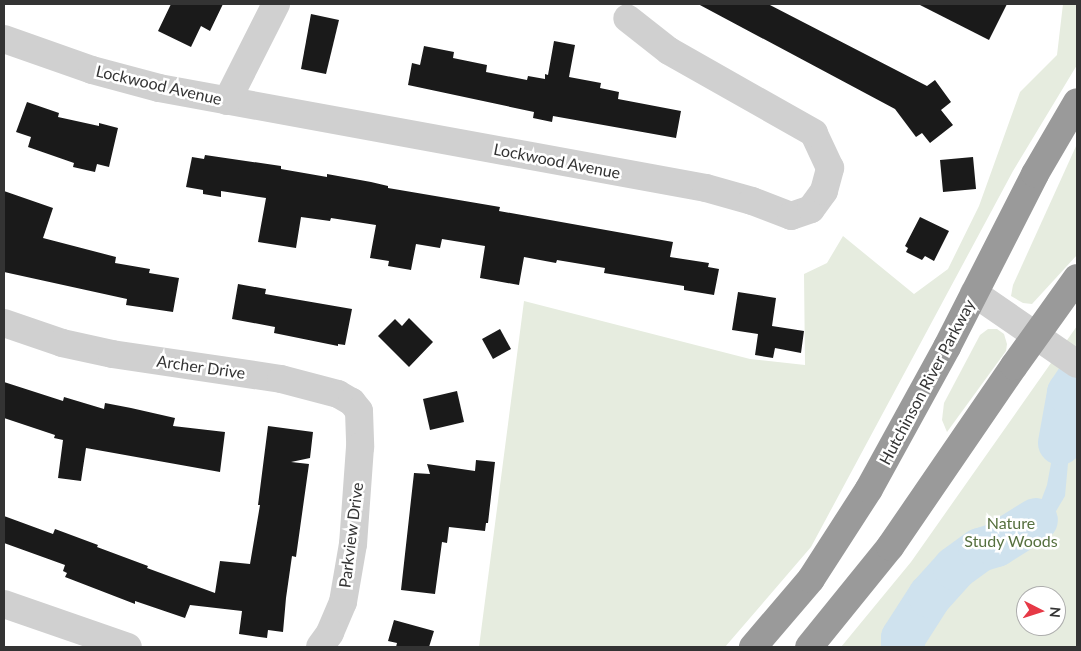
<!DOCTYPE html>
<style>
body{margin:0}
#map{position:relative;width:1081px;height:651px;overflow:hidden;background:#fff;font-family:Lato,sans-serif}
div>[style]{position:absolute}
.green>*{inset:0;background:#e6ecdf}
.water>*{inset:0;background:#cfe2ee}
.river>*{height:44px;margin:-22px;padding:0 22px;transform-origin:22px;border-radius:22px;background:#cfe2ee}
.building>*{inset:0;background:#1a1a1a}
.minor>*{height:28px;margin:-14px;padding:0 14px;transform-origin:14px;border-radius:14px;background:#d0d0d0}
.highway>*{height:28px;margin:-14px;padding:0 14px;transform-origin:14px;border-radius:14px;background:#9a9a9a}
span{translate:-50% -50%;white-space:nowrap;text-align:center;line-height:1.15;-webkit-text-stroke:5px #fff;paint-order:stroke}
.street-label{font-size:16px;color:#333}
.park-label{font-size:16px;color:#56703f}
.frame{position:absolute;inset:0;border:5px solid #333;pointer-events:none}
.north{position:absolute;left:1016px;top:586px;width:50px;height:50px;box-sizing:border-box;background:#fff;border:1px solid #adadad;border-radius:50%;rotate:95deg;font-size:14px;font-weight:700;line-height:20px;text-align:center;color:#333}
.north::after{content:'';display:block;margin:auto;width:18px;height:22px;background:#e63946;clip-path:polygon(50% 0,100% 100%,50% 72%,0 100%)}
</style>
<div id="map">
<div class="green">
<div style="clip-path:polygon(1063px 4px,1077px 4px,1077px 65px,1013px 171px,811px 547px,725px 647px,479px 647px,524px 301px,750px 359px,805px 365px,804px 274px,827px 263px,843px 236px,914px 294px,948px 269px,979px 206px,1020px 92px,1057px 55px)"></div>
<div style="clip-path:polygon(1077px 144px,1077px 255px,1032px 304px,1023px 303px,1011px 296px,1013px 285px)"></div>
<div style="clip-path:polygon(evenodd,1077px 326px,1077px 647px,841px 647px,911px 562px,1077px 326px,1026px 596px,1056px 596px,1056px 626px,1026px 626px,1026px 596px)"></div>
<div style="clip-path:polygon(988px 329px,997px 329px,1004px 334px,1007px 344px,1006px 351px,947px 432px,942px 420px,944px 403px,980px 335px)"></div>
</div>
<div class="water">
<div style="clip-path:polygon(1065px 381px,1077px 389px,1077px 416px,1071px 431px,1065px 496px,1052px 518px,1023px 540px,986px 550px,977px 548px,1021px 524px,1039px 506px,1047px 485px,1054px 447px,1059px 387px)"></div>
</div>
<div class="river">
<div style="left:1060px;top:443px;width:51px;rotate:-79.8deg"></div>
<div style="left:1069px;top:393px;width:14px;rotate:-56deg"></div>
<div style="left:903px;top:647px;width:9px;rotate:-90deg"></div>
<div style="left:903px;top:638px;width:50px;rotate:-57.3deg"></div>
<div style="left:930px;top:596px;width:38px;rotate:-48deg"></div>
<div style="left:955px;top:568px;width:31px;rotate:-36deg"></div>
<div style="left:980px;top:550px;width:17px;rotate:-17deg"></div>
<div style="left:996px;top:545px;width:47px;rotate:-32deg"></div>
</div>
<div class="building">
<div style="clip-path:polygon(171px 4px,223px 4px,210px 31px,201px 26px,191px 47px,158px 31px)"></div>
<div style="clip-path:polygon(698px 4px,768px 4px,927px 86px,935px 80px,951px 102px,941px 110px,953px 125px,930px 143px,922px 133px,916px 137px,895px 109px)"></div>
<div style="clip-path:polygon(918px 4px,1007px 4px,989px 40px)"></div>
<div style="clip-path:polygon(311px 14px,339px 20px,326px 74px,301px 69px)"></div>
<div style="clip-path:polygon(554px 41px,575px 45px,569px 77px,601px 83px,600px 88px,619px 92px,618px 99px,681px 111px,676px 138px,553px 116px,552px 122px,533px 118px,534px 112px,408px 85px,412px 63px,420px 65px,424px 46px,454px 52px,453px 58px,487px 65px,486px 72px,527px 80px,528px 76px,545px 79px,545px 74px,548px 75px)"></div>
<div style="clip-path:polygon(27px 102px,59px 113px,58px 117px,99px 126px,99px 123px,118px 128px,109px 167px,97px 164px,95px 172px,73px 167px,74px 163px,28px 147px,31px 137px,16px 132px)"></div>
<div style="clip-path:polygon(205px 155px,281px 166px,281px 169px,327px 177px,327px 174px,371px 182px,388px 186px,388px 188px,500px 207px,499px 211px,673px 242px,670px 257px,709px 263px,708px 267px,719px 269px,714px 295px,684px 290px,684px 286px,604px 273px,605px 268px,557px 260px,556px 263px,524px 257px,519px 285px,480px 278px,485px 246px,442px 239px,440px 248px,416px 244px,411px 270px,388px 266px,389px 261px,370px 258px,376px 225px,331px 218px,330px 221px,301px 217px,296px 248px,258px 242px,266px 198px,221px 191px,221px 197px,203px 194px,203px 190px,186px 187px,192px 157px,204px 159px)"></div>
<div style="clip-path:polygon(973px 157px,976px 189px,943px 192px,940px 160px)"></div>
<div style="clip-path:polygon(4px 191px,53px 208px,43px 238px,116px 257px,115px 263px,150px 269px,149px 273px,179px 278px,173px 312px,126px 305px,127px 299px,4px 272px)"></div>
<div style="clip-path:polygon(920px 217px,949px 231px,934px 261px,925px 256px,922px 260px,906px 252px,908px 248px,905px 246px)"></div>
<div style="clip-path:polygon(238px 284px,266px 289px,265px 294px,352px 309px,345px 345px,338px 344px,338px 346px,274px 333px,275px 327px,232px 319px)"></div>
<div style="clip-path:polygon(738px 292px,776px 298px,772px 326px,804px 331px,801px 353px,775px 348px,773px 358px,755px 355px,758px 334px,732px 330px)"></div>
<div style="clip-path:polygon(409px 318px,433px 342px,409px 367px,378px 336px,395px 319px,402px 326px)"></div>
<div style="clip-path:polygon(500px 329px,511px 349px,493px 359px,482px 339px)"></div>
<div style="clip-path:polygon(4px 382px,63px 401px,64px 397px,104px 409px,105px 403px,131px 408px,175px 418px,173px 426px,225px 432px,220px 472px,86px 448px,81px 481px,58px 478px,63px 440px,54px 438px,55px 435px,4px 418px)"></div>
<div style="clip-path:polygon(457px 391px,464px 422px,430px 430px,423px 399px)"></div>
<div style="clip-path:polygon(268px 426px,313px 432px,310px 458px,291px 462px,309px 464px,296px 557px,292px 556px,286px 598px,283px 632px,268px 630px,267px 638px,239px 634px,242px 611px,190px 605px,185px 618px,135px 601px,135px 604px,65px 577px,67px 573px,63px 571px,65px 565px,4px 543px,4px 516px,53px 534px,55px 529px,98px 545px,97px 547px,148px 566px,147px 568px,215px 593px,220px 561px,250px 564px,260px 505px,258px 505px)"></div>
<div style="clip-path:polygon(476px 460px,495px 462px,488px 523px,486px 523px,485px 531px,449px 527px,447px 543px,442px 542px,435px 594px,401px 590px,414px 473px,430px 474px,427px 464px,475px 471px)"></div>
<div style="clip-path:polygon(394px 620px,434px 631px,429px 647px,396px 647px,397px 643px,388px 641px)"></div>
</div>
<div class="minor">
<div style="left:4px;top:39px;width:93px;rotate:19.4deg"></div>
<div style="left:92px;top:70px;width:69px;rotate:15deg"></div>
<div style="left:159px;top:88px;width:556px;rotate:10.36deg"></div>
<div style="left:706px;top:188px;width:48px;rotate:15.8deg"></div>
<div style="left:752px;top:201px;width:42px;rotate:21deg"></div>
<div style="left:791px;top:216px;width:21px;rotate:-19deg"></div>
<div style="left:811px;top:209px;width:22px;rotate:-54deg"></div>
<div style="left:824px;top:191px;width:24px;rotate:-75deg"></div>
<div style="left:830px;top:168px;width:38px;rotate:-115deg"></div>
<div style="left:814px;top:133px;width:167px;rotate:-150.5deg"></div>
<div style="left:669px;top:51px;width:53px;rotate:-141.8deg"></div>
<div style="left:227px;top:101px;width:109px;rotate:-63.2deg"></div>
<div style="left:974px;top:293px;width:125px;rotate:34.6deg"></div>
<div style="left:4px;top:323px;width:61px;rotate:19deg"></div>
<div style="left:62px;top:343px;width:51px;rotate:12.4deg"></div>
<div style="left:112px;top:354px;width:171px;rotate:8.4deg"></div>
<div style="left:281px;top:379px;width:59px;rotate:14.7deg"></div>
<div style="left:338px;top:394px;width:16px;rotate:30deg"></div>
<div style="left:352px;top:402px;width:11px;rotate:52deg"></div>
<div style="left:359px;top:411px;width:36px;rotate:88deg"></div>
<div style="left:360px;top:447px;width:97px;rotate:94.1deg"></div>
<div style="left:353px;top:544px;width:59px;rotate:99.8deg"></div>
<div style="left:343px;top:602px;width:34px;rotate:113deg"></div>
<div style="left:330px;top:633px;width:17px;rotate:126deg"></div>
<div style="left:4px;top:604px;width:131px;rotate:19.1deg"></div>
</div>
<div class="highway">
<div style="left:753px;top:647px;width:89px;rotate:-49.5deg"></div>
<div style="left:811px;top:579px;width:107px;rotate:-57.2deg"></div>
<div style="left:869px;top:489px;width:162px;rotate:-61.2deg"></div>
<div style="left:947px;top:347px;width:194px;rotate:-63deg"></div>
<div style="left:1035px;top:174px;width:83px;rotate:-59.7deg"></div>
<div style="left:809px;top:647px;width:129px;rotate:-51deg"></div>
<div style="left:890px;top:547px;width:219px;rotate:-55.6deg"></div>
<div style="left:1014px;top:366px;width:108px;rotate:-54.4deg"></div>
</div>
<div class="street-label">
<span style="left:159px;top:85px;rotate:13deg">Lockwood Avenue</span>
<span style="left:557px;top:161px;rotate:11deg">Lockwood Avenue</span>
<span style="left:201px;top:367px;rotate:8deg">Archer Drive</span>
<span style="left:927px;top:382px;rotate:-62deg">Hutchinson River Parkway</span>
<span style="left:351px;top:535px;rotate:-83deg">Parkview Drive</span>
</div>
<div class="park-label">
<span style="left:1011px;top:532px">Nature<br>Study Woods</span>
</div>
<div class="frame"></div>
<div class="north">N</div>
</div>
